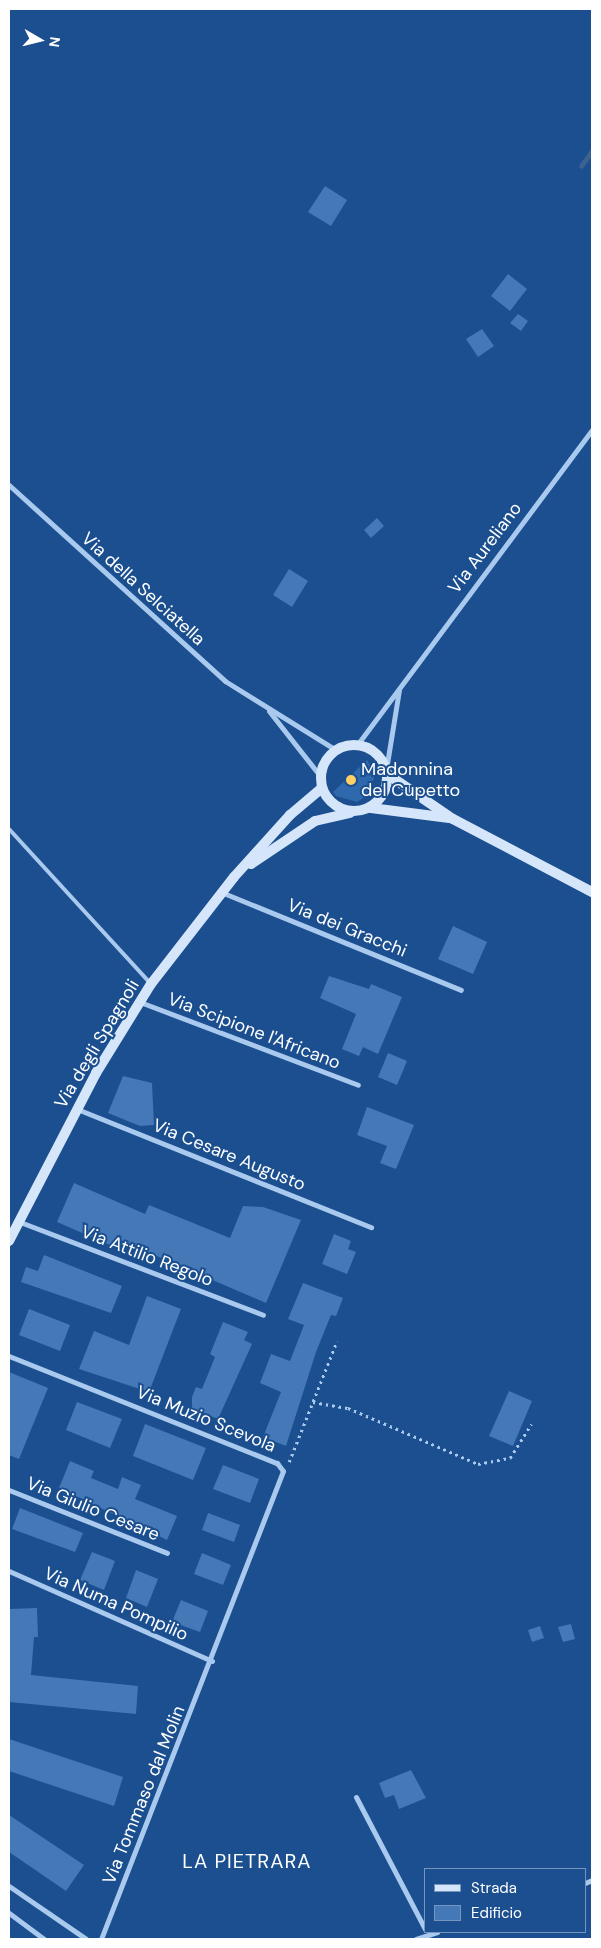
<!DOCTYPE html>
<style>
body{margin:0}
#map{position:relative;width:601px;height:1948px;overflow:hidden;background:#1b4f8f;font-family:"DM Sans",sans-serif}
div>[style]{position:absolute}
.green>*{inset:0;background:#2e69ad}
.stream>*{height:4.5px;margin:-2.25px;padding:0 2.25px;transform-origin:2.25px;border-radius:2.25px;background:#3c6290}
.building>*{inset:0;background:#4478b7}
.path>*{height:2.5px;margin-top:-1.25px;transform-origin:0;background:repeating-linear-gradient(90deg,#a9c9ee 0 2.5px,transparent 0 6.5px)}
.lane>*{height:4px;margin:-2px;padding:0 2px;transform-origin:2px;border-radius:2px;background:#a9c9ee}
.street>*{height:5px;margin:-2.5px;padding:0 2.5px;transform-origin:2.5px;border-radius:2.5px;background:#a9c9ee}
.secondary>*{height:10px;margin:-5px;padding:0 5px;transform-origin:5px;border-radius:5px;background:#d6e6fa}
.secondary>.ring{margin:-5px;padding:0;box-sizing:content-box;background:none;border:10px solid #d6e6fa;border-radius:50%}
.dots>*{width:14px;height:14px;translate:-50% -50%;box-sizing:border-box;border:2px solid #1b4f8f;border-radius:50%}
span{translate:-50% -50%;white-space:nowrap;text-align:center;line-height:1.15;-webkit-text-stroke:4px #1b4f8f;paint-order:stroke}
.street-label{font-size:18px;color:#fff}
.poi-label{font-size:18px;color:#fff}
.left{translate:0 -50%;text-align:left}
.quarter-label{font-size:20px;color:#fff;letter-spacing:1px}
.frame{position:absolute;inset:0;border:10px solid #fff;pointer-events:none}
.legend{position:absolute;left:424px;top:1868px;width:162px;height:65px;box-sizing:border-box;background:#1b4f8f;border:1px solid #7695bc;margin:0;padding:6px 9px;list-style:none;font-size:15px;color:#fff}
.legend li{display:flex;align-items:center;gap:10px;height:25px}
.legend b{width:25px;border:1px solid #7695bc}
.north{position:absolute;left:15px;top:15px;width:50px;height:50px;-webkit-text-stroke:4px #1b4f8f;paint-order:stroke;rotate:98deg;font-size:14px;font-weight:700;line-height:20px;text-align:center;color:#fff}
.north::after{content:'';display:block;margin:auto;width:18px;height:22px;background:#fff;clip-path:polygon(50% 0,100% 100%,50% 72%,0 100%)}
</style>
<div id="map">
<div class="green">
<div style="clip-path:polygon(367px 760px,375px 773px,370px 794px,357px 802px,336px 796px,333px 792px)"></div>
</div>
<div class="stream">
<div style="left:581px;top:166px;width:19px;rotate:-54deg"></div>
</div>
<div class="building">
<div style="clip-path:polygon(325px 186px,347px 200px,331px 226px,308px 212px)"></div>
<div style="clip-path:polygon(508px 274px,527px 289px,510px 311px,491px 296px)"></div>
<div style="clip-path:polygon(518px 314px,528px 321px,521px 331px,510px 323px)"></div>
<div style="clip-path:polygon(482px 329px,494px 346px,478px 357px,466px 339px)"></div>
<div style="clip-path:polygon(377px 518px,384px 526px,371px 538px,364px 530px)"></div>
<div style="clip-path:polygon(289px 569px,308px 581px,292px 607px,273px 595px)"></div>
<div style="clip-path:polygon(453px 926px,487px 942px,473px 974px,438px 959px)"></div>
<div style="clip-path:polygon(329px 976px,369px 989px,371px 984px,402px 997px,378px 1054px,363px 1047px,359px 1056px,342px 1049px,356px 1014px,320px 998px)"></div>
<div style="clip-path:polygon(388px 1053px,407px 1061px,397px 1085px,378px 1077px)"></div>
<div style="clip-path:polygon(123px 1076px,152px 1083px,154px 1125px,140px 1126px,108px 1113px)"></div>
<div style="clip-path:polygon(367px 1107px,414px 1125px,396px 1169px,380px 1163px,387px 1146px,357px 1135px)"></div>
<div style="clip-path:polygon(74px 1183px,145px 1214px,149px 1205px,230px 1238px,243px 1206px,263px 1207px,301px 1220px,266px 1303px,115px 1238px,112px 1246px,57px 1222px)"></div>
<div style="clip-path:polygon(334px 1234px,351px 1241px,348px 1249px,356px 1252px,347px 1274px,322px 1264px)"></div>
<div style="clip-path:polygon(44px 1255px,122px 1286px,111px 1313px,21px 1282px,26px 1267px,38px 1271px)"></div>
<div style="clip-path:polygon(303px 1283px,343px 1298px,336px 1316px,331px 1315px,316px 1352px,286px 1446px,263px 1437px,281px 1392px,260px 1383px,271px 1354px,290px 1361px,304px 1325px,288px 1319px)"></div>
<div style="clip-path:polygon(147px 1296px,181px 1309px,149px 1392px,79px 1369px,94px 1331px,129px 1345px)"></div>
<div style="clip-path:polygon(29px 1309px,70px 1325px,60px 1351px,19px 1335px)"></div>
<div style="clip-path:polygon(223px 1322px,248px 1332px,244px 1340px,252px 1344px,218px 1419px,192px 1408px,192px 1397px,196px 1387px,202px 1389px,215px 1357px,210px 1354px)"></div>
<div style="clip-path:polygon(9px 1372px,48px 1388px,19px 1459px,9px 1455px)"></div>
<div style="clip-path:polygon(509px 1391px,532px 1401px,513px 1446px,489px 1436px)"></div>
<div style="clip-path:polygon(77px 1402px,122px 1419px,110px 1448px,66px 1430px)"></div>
<div style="clip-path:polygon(145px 1424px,206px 1448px,193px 1480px,133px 1456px)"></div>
<div style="clip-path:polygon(70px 1461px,94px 1471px,91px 1478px,118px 1489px,122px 1477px,141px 1485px,135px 1499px,177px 1516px,167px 1540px,59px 1488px)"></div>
<div style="clip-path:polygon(223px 1465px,259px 1479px,250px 1503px,213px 1489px)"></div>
<div style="clip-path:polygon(20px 1508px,83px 1533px,75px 1552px,12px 1529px)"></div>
<div style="clip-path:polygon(208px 1513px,240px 1525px,234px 1542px,202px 1530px)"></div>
<div style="clip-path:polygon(92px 1552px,115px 1561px,104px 1590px,80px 1580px)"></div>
<div style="clip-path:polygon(202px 1553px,231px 1565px,223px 1585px,194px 1574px)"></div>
<div style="clip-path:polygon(136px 1570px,158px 1579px,147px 1607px,126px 1598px)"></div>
<div style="clip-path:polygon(181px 1600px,208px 1611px,200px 1632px,172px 1622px)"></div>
<div style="clip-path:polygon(37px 1608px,38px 1637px,34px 1637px,31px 1675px,138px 1686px,136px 1714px,9px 1702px,9px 1609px)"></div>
<div style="clip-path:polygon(571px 1624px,575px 1639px,563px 1642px,558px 1627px)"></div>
<div style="clip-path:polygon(540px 1626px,544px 1638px,532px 1642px,528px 1630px)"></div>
<div style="clip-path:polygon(9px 1739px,123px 1777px,114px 1806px,9px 1771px)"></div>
<div style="clip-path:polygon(411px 1770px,426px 1798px,399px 1809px,394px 1795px,385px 1798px,379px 1783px)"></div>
<div style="clip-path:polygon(9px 1815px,84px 1865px,66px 1891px,9px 1852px)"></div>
</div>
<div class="path">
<div style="left:313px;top:1402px;width:36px;rotate:10deg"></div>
<div style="left:348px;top:1408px;width:142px;rotate:23.3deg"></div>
<div style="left:478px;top:1464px;width:33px;rotate:-11deg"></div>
<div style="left:510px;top:1458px;width:40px;rotate:-58deg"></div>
<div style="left:289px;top:1462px;width:130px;rotate:-68.4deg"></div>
</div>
<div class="lane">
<div style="left:9px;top:829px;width:209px;rotate:47.5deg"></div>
</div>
<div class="street">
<div style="left:9px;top:485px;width:292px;rotate:42.2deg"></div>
<div style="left:225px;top:681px;width:131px;rotate:31.9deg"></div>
<div style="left:269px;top:711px;width:84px;rotate:51.8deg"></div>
<div style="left:357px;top:745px;width:393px;rotate:-53.3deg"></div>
<div style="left:386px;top:770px;width:81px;rotate:-80.8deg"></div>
<div style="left:221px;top:892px;width:259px;rotate:22.2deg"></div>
<div style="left:140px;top:1002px;width:233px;rotate:20.8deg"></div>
<div style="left:77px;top:1109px;width:317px;rotate:21.9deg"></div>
<div style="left:20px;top:1222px;width:260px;rotate:20.9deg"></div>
<div style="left:9px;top:1356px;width:289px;rotate:21.8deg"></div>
<div style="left:277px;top:1463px;width:10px;rotate:53deg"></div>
<div style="left:283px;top:1471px;width:502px;rotate:111.25deg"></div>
<div style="left:9px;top:1490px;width:170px;rotate:21.7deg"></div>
<div style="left:9px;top:1571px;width:222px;rotate:23.9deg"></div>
<div style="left:356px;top:1797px;width:149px;rotate:62.4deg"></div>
<div style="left:585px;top:1883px;width:8px;rotate:-23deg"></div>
<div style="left:9px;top:1886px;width:93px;rotate:34.5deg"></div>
<div style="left:9px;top:1913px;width:44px;rotate:36.6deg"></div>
<div style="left:416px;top:1939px;width:22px;rotate:-18deg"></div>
</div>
<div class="secondary">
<div class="ring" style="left:321px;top:745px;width:56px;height:56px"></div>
<div style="left:387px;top:774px;width:80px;rotate:34.3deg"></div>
<div style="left:453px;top:819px;width:157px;rotate:27.7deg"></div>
<div style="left:371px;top:808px;width:79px;rotate:7.3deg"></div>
<div style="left:251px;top:864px;width:77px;rotate:-33.9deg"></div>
<div style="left:315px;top:821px;width:36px;rotate:-13deg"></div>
<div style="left:9px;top:1241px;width:189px;rotate:-62.6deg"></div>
<div style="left:96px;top:1073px;width:105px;rotate:-58.3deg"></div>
<div style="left:151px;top:984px;width:135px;rotate:-52.2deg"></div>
<div style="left:234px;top:877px;width:84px;rotate:-47.9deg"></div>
<div style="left:290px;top:815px;width:42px;rotate:-40.2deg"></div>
</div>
<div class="dots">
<div style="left:351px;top:780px;background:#ffd166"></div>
</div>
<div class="street-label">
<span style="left:485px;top:548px;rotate:-53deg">Via Aureliano</span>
<span style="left:143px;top:589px;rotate:42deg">Via della Selciatella</span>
<span style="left:347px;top:928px;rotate:22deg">Via dei Gracchi</span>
<span style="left:254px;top:1031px;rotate:21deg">Via Scipione l'Africano</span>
<span style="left:97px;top:1044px;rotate:-59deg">Via degli Spagnoli</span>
<span style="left:229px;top:1155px;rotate:22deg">Via Cesare Augusto</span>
<span style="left:147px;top:1256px;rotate:21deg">Via Attilio Regolo</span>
<span style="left:206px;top:1419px;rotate:22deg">Via Muzio Scevola</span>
<span style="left:93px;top:1509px;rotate:22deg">Via Giulio Cesare</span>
<span style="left:116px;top:1604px;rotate:24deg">Via Numa Pompilio</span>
<span style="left:144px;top:1795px;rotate:-68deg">Via Tommaso dal Molin</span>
</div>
<div class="poi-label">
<span class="left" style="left:361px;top:780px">Madonnina<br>del Cupetto</span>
</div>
<div class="quarter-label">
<span style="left:247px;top:1861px">LA PIETRARA</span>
</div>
<div class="frame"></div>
<ul class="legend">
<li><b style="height:6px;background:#d6e6fa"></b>Strada</li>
<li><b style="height:14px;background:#4478b7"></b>Edificio</li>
</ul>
<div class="north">N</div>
</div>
